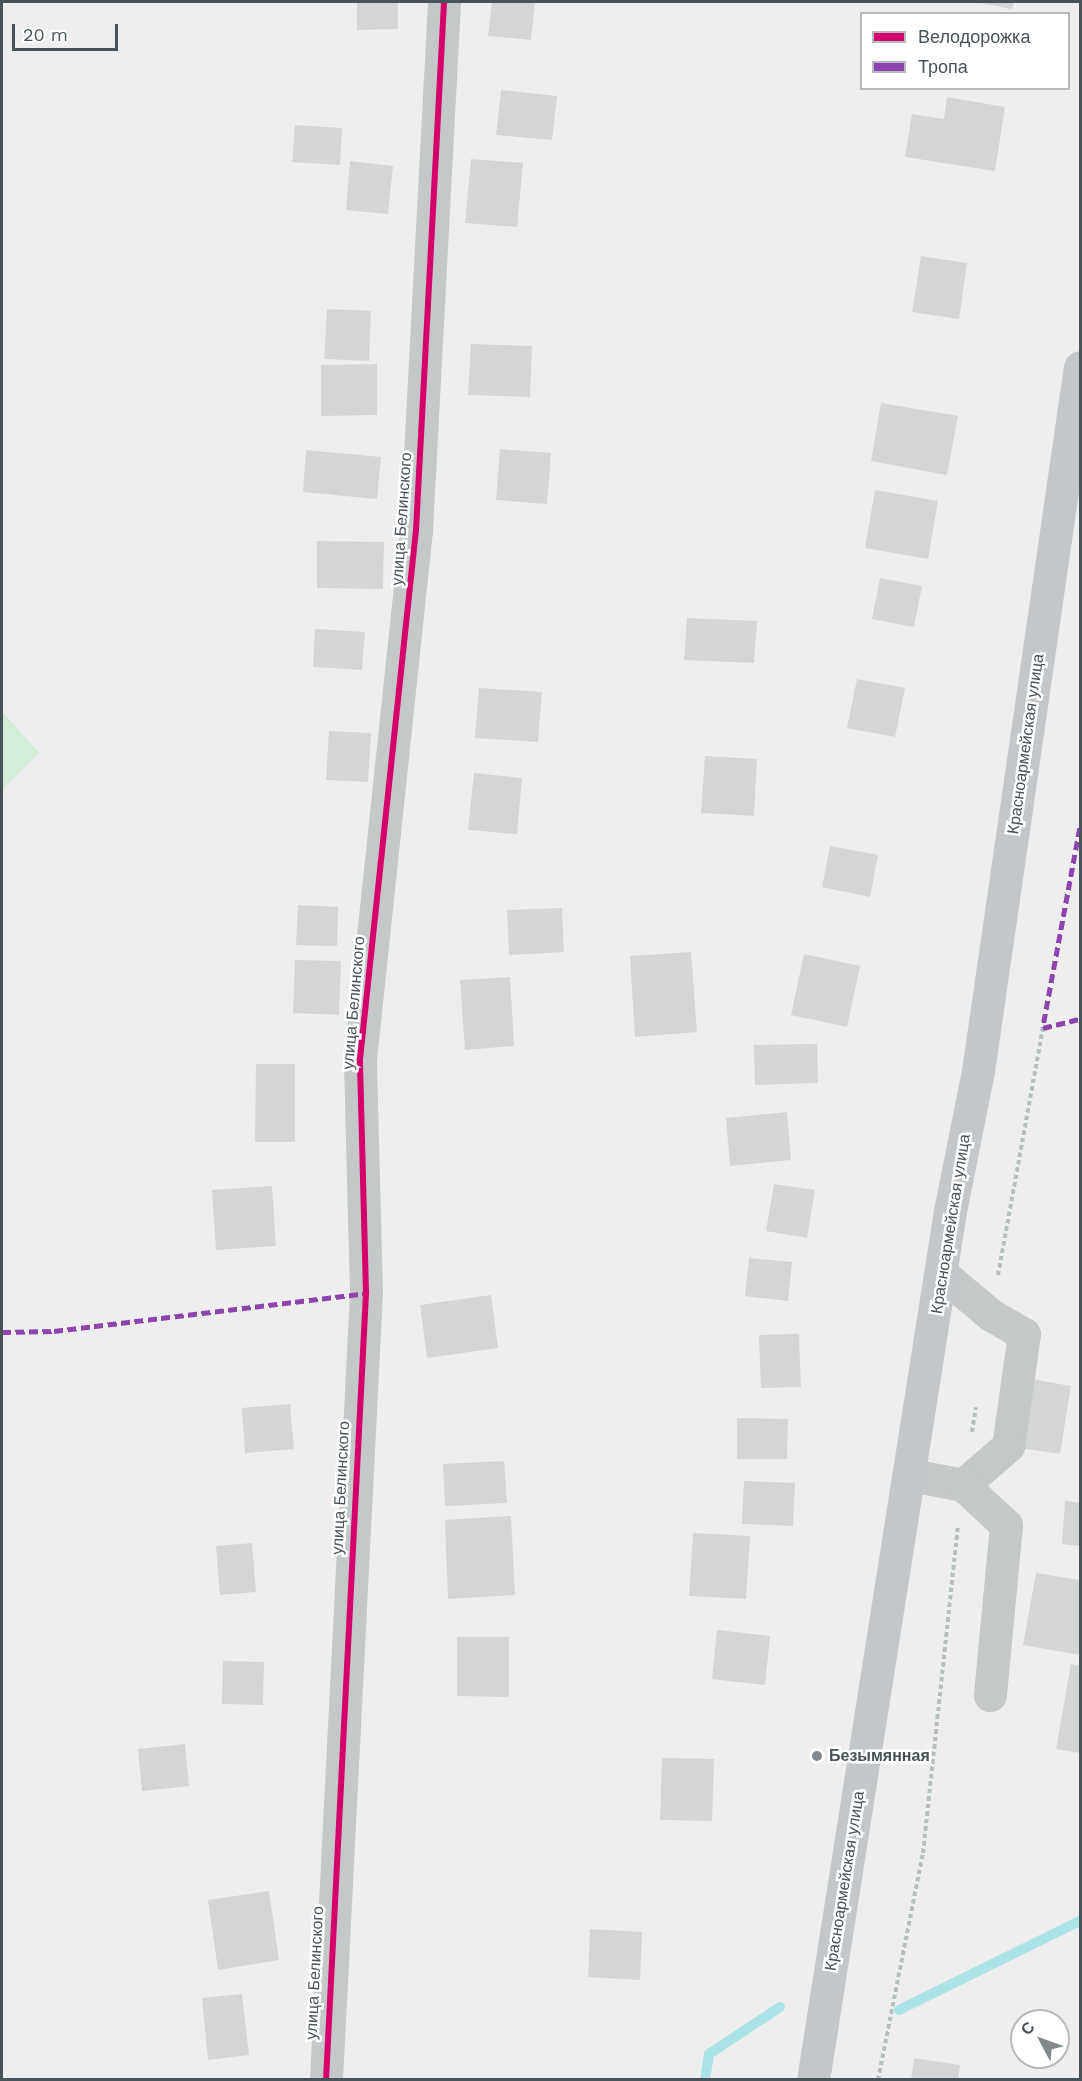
<!DOCTYPE html>
<meta charset="utf-8">
<style>
body{margin:0}
#map{position:relative;width:1082px;height:2081px;overflow:hidden;background:#eee;font-family:"Work Sans",sans-serif}
div>[style]{position:absolute}
.green>*{inset:0;background:#d4ecd9}
.stream>*{height:10px;margin:-5px;padding:0 5px;transform-origin:5px;border-radius:5px;background:#ace3e6}
.building>*{inset:0;background:#d4d6d6}
.path>*{height:4px;margin-top:-2px;transform-origin:0;background:repeating-linear-gradient(90deg,#b5c0bb 0 4.5px,transparent 0 7.5px)}
.minor>*{height:33px;margin:-16.5px;padding:0 16.5px;transform-origin:16.5px;border-radius:16.5px;background:#c5c8c9}
.major>*{height:33px;margin:-16.5px;padding:0 16.5px;transform-origin:16.5px;border-radius:16.5px;background:#c3c7c9}
.quiet>*{height:4.5px;margin-top:-2.25px;transform-origin:0;background:repeating-linear-gradient(90deg,#8e44ad 0 9px,transparent 0 13.5px)}
.cycleway>*{height:6px;margin:-3px;padding:0 3px;transform-origin:3px;border-radius:3px;background:#d6006c}
.dots>*{width:16px;height:16px;translate:-50% -50%;box-sizing:border-box;border:3px solid #fff;border-radius:50%}
span{translate:-50% -50%;white-space:nowrap;text-align:center;line-height:1.15;-webkit-text-stroke:5px #fff;paint-order:stroke}
.street-label{font-size:16px;color:#475358}
.poi-label{font-size:16px;color:#475358;font-weight:700}
.left{translate:0 -50%;text-align:left}
.frame{position:absolute;inset:0;border:3px solid #475358;pointer-events:none}
.legend{position:absolute;left:860px;top:12px;width:210px;height:78px;box-sizing:border-box;background:#fff;border:2px solid #b5babc;margin:0;padding:8px 10px;list-style:none;font-size:18px;color:#475358}
.legend li{display:flex;align-items:center;gap:12px;height:30px}
.legend b{width:30px;border:2px solid #b5babc}
.north{position:absolute;left:1010px;top:2009px;width:60px;height:60px;box-sizing:border-box;background:#fff;border:2px solid #b5babc;border-radius:50%;rotate:311deg;font-size:16px;font-weight:700;line-height:24px;text-align:center;color:#475358}
.north::after{content:'';display:block;margin:auto;width:21px;height:27px;background:#81898c;clip-path:polygon(50% 0,100% 100%,50% 72%,0 100%)}
.scale{position:absolute;left:12px;top:24px;width:106px;height:27px;box-sizing:border-box;border:3px solid #475358;border-top:0;padding-left:8px;font-size:18px;line-height:21px;white-space:nowrap;color:#475358;-webkit-text-stroke:4px #fff;paint-order:stroke}
</style>
<div id="map">
<div class="green">
<div style="clip-path:polygon(2px 711px,39px 753px,2px 790px)"></div>
</div>
<div class="stream">
<div style="left:899px;top:2010px;width:202px;rotate:-26.2deg"></div>
<div style="left:705px;top:2080px;width:26px;rotate:-81deg"></div>
<div style="left:709px;top:2054px;width:85px;rotate:-33.5deg"></div>
</div>
<div class="building">
<div style="clip-path:polygon(357px 2px,398px 2px,398px 29px,357px 30px)"></div>
<div style="clip-path:polygon(492px 2px,535px 2px,531px 40px,488px 36px)"></div>
<div style="clip-path:polygon(975px 2px,1014px 2px,1012px 9px)"></div>
<div style="clip-path:polygon(501px 90px,557px 96px,552px 140px,496px 135px)"></div>
<div style="clip-path:polygon(947px 97px,1005px 107px,995px 171px,905px 157px,912px 114px,944px 119px)"></div>
<div style="clip-path:polygon(295px 125px,342px 128px,340px 165px,292px 162px)"></div>
<div style="clip-path:polygon(471px 159px,523px 163px,517px 227px,465px 223px)"></div>
<div style="clip-path:polygon(350px 161px,393px 166px,388px 214px,346px 210px)"></div>
<div style="clip-path:polygon(921px 256px,967px 263px,959px 319px,912px 312px)"></div>
<div style="clip-path:polygon(327px 309px,371px 311px,369px 361px,324px 359px)"></div>
<div style="clip-path:polygon(471px 344px,532px 346px,530px 397px,468px 395px)"></div>
<div style="clip-path:polygon(377px 364px,377px 415px,321px 416px,321px 365px)"></div>
<div style="clip-path:polygon(881px 403px,958px 416px,947px 475px,871px 461px)"></div>
<div style="clip-path:polygon(500px 449px,551px 453px,547px 504px,496px 500px)"></div>
<div style="clip-path:polygon(306px 450px,381px 457px,377px 499px,303px 492px)"></div>
<div style="clip-path:polygon(875px 490px,938px 501px,928px 559px,865px 548px)"></div>
<div style="clip-path:polygon(317px 541px,384px 542px,383px 589px,317px 588px)"></div>
<div style="clip-path:polygon(880px 578px,922px 586px,914px 627px,872px 619px)"></div>
<div style="clip-path:polygon(687px 618px,757px 621px,754px 663px,684px 660px)"></div>
<div style="clip-path:polygon(315px 629px,365px 632px,362px 670px,313px 667px)"></div>
<div style="clip-path:polygon(857px 679px,905px 688px,895px 737px,847px 728px)"></div>
<div style="clip-path:polygon(479px 688px,542px 692px,538px 742px,475px 738px)"></div>
<div style="clip-path:polygon(329px 731px,371px 733px,368px 782px,326px 780px)"></div>
<div style="clip-path:polygon(705px 756px,757px 759px,754px 816px,701px 813px)"></div>
<div style="clip-path:polygon(474px 773px,522px 778px,517px 834px,468px 830px)"></div>
<div style="clip-path:polygon(830px 846px,878px 855px,870px 897px,822px 887px)"></div>
<div style="clip-path:polygon(298px 905px,338px 907px,337px 946px,296px 945px)"></div>
<div style="clip-path:polygon(562px 908px,564px 952px,509px 955px,507px 910px)"></div>
<div style="clip-path:polygon(691px 952px,697px 1032px,635px 1037px,630px 956px)"></div>
<div style="clip-path:polygon(804px 954px,860px 966px,847px 1027px,791px 1015px)"></div>
<div style="clip-path:polygon(295px 960px,341px 961px,339px 1015px,293px 1013px)"></div>
<div style="clip-path:polygon(510px 977px,514px 1046px,465px 1050px,460px 980px)"></div>
<div style="clip-path:polygon(817px 1044px,818px 1083px,755px 1085px,754px 1045px)"></div>
<div style="clip-path:polygon(256px 1064px,295px 1064px,295px 1142px,255px 1142px)"></div>
<div style="clip-path:polygon(787px 1112px,791px 1160px,730px 1166px,726px 1118px)"></div>
<div style="clip-path:polygon(774px 1184px,815px 1190px,807px 1238px,766px 1231px)"></div>
<div style="clip-path:polygon(272px 1186px,276px 1246px,216px 1250px,212px 1190px)"></div>
<div style="clip-path:polygon(749px 1258px,792px 1262px,788px 1301px,745px 1296px)"></div>
<div style="clip-path:polygon(491px 1295px,498px 1348px,427px 1358px,420px 1305px)"></div>
<div style="clip-path:polygon(799px 1334px,801px 1387px,761px 1388px,759px 1335px)"></div>
<div style="clip-path:polygon(1031px 1379px,1071px 1386px,1060px 1454px,1020px 1448px)"></div>
<div style="clip-path:polygon(290px 1404px,294px 1449px,245px 1453px,242px 1408px)"></div>
<div style="clip-path:polygon(737px 1418px,788px 1419px,787px 1459px,737px 1459px)"></div>
<div style="clip-path:polygon(504px 1461px,507px 1503px,445px 1506px,443px 1464px)"></div>
<div style="clip-path:polygon(744px 1481px,795px 1483px,793px 1526px,742px 1524px)"></div>
<div style="clip-path:polygon(1065px 1501px,1080px 1503px,1080px 1546px,1062px 1544px)"></div>
<div style="clip-path:polygon(511px 1516px,515px 1595px,448px 1599px,445px 1520px)"></div>
<div style="clip-path:polygon(693px 1533px,750px 1536px,746px 1599px,689px 1596px)"></div>
<div style="clip-path:polygon(252px 1543px,256px 1592px,220px 1595px,216px 1546px)"></div>
<div style="clip-path:polygon(1036px 1573px,1080px 1580px,1080px 1655px,1023px 1645px)"></div>
<div style="clip-path:polygon(717px 1630px,770px 1636px,765px 1685px,712px 1679px)"></div>
<div style="clip-path:polygon(457px 1637px,509px 1637px,509px 1697px,457px 1696px)"></div>
<div style="clip-path:polygon(223px 1661px,264px 1662px,263px 1705px,222px 1704px)"></div>
<div style="clip-path:polygon(1071px 1664px,1080px 1666px,1080px 1753px,1056px 1749px)"></div>
<div style="clip-path:polygon(185px 1744px,189px 1786px,142px 1791px,138px 1749px)"></div>
<div style="clip-path:polygon(662px 1758px,714px 1759px,712px 1821px,660px 1820px)"></div>
<div style="clip-path:polygon(269px 1891px,279px 1960px,218px 1970px,208px 1900px)"></div>
<div style="clip-path:polygon(590px 1929px,642px 1932px,640px 1980px,588px 1977px)"></div>
<div style="clip-path:polygon(242px 1994px,249px 2055px,208px 2060px,202px 1998px)"></div>
<div style="clip-path:polygon(914px 2058px,960px 2065px,958px 2080px,911px 2080px)"></div>
</div>
<div class="path">
<div style="left:998px;top:1275px;width:251px;rotate:-79.7deg"></div>
<div style="left:972px;top:1432px;width:25px;rotate:-81deg"></div>
<div style="left:878px;top:2080px;width:231px;rotate:-78.8deg"></div>
<div style="left:923px;top:1853px;width:327px;rotate:-83.9deg"></div>
</div>
<div class="minor">
<div style="left:942px;top:1274px;width:64px;rotate:39.9deg"></div>
<div style="left:991px;top:1315px;width:38px;rotate:30deg"></div>
<div style="left:1024px;top:1334px;width:113px;rotate:98.1deg"></div>
<div style="left:1008px;top:1446px;width:60px;rotate:139.1deg"></div>
<div style="left:911px;top:1475px;width:53px;rotate:10.9deg"></div>
<div style="left:963px;top:1485px;width:59px;rotate:42.9deg"></div>
<div style="left:1006px;top:1525px;width:171px;rotate:95.4deg"></div>
<div style="left:326px;top:2080px;width:788px;rotate:-87.09deg"></div>
<div style="left:366px;top:1293px;width:234px;rotate:-91.5deg"></div>
<div style="left:360px;top:1059px;width:532px;rotate:-83.96deg"></div>
<div style="left:416px;top:530px;width:529px;rotate:-86.96deg"></div>
</div>
<div class="major">
<div style="left:813px;top:2080px;width:880px;rotate:-81.04deg"></div>
<div style="left:950px;top:1211px;width:143px;rotate:-78.7deg"></div>
<div style="left:978px;top:1071px;width:711px;rotate:-81.76deg"></div>
</div>
<div class="quiet">
<div style="left:1080px;top:828px;width:203px;rotate:100.5deg"></div>
<div style="left:1043px;top:1028px;width:38px;rotate:-14deg"></div>
<div style="left:2px;top:1332px;width:52px;rotate:-1.1deg"></div>
<div style="left:54px;top:1331px;width:314px;rotate:-6.9deg"></div>
</div>
<div class="cycleway">
<div style="left:326px;top:2080px;width:788px;rotate:-87.09deg"></div>
<div style="left:366px;top:1293px;width:234px;rotate:-91.5deg"></div>
<div style="left:360px;top:1059px;width:532px;rotate:-83.96deg"></div>
<div style="left:416px;top:530px;width:529px;rotate:-86.96deg"></div>
</div>
<div class="dots">
<div style="left:817px;top:1756px;background:#81898c"></div>
</div>
<div class="street-label">
<span style="left:402px;top:519px;rotate:-86deg">улица Белинского</span>
<span style="left:1026px;top:744px;rotate:-82deg">Красноармейская улица</span>
<span style="left:354px;top:1003px;rotate:-85deg">улица Белинского</span>
<span style="left:951px;top:1224px;rotate:-81deg">Красноармейская улица</span>
<span style="left:341px;top:1488px;rotate:-87deg">улица Белинского</span>
<span style="left:845px;top:1881px;rotate:-81deg">Красноармейская улица</span>
<span style="left:315px;top:1973px;rotate:-87deg">улица Белинского</span>
</div>
<div class="poi-label">
<span class="left" style="left:829px;top:1756px">Безымянная</span>
</div>
<div class="frame"></div>
<ul class="legend">
<li><b style="height:8px;background:#d6006c"></b>Велодорожка</li>
<li><b style="height:8px;background:#8e44ad"></b>Тропа</li>
</ul>
<div class="north">С</div>
<div class="scale">20 m</div>
</div>
